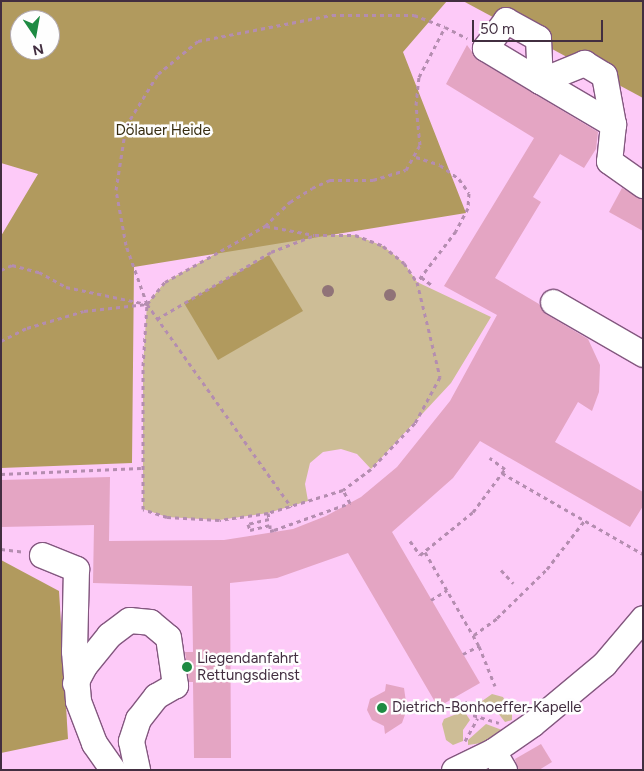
<!DOCTYPE html>
<meta charset="utf-8">
<style>
body{margin:0}
#map{position:relative;width:644px;height:771px;overflow:hidden;background:#fdcaf8;font-family:Figtree,sans-serif}
div>[style]{position:absolute}
.green>*{inset:0;background:#cdbd96}
.forest>*{inset:0;background:#b19a5e}
.building>*{inset:0;background:#e4a5c3}
.path>*{height:3px;margin-top:-1.5px;transform-origin:0;background:repeating-linear-gradient(90deg,#b48db0 0 4px,transparent 0 8px)}
.roads{filter:drop-shadow(1px 0 #83577f) drop-shadow(-1px 0 #83577f) drop-shadow(0 1px #83577f) drop-shadow(0 -1px #83577f)}
.minor>*{height:25px;margin:-12.5px;padding:0 12.5px;transform-origin:12.5px;border-radius:12.5px;background:#fff}
.trees>*{width:12px;height:12px;margin:-6px;border-radius:50%;background:#907378}
.dots>*{width:14px;height:14px;translate:-50% -50%;box-sizing:border-box;border:2px solid #fefefe;border-radius:50%}
span{translate:-50% -50%;white-space:nowrap;text-align:center;line-height:1.15;-webkit-text-stroke:5px #fefefe;paint-order:stroke}
.park-label{font-size:15px;color:#362b0f}
.poi-label{font-size:15px;color:#422e40}
.left{translate:0 -50%;text-align:left}
.frame{position:absolute;inset:0;border:2px solid #422e40;pointer-events:none}
.north{position:absolute;left:10px;top:10px;width:50px;height:50px;box-sizing:border-box;background:#fefefe;border:1px solid #b3abb2;border-radius:50%;rotate:168deg;font-size:14px;font-weight:700;line-height:20px;text-align:center;color:#422e40}
.north::after{content:'';display:block;margin:auto;width:18px;height:22px;background:#1e8b43;clip-path:polygon(50% 0,100% 100%,50% 72%,0 100%)}
.scale{position:absolute;left:472px;top:20px;width:131px;height:22px;box-sizing:border-box;border:2px solid #422e40;border-top:0;padding-left:6px;font-size:15px;line-height:18px;white-space:nowrap;color:#422e40;-webkit-text-stroke:4px #fefefe;paint-order:stroke}
</style>
<div id="map">
<div class="green">
<div style="clip-path:polygon(265px 226px,315px 235px,355px 235px,383px 246px,404px 263px,417px 282px,491px 317px,451px 383px,371px 469px,357px 454px,341px 449px,323px 452px,310px 463px,305px 484px,308px 501px,268px 513px,219px 520px,167px 517px,143px 509px,143px 366px,147px 304px,165px 282px)"></div>
<div style="clip-path:polygon(492px 694px,503px 697px,512px 714px,512px 720px,505px 722px,498px 713px,477px 713px,475px 706px)"></div>
<div style="clip-path:polygon(464px 711px,470px 720px,463px 730px,463px 741px,453px 745px,446px 740px,442px 724px,444px 719px)"></div>
<div style="clip-path:polygon(486px 724px,502px 730px,488px 742px,468px 745px,468px 740px)"></div>
</div>
<div class="forest">
<div style="clip-path:polygon(evenodd,1px 1px,447px 1px,403px 52px,466px 213px,134px 267px,132px 463px,1px 468px,1px 236px,38px 174px,1px 163px,1px 1px,20px 20px,50px 20px,50px 50px,20px 50px,20px 20px)"></div>
<div style="clip-path:polygon(463px 1px,643px 1px,643px 98px)"></div>
<div style="clip-path:polygon(269px 255px,303px 311px,218px 360px,184px 303px)"></div>
<div style="clip-path:polygon(1px 560px,59px 591px,68px 739px,1px 753px)"></div>
</div>
<div class="building">
<div style="clip-path:polygon(467px 45px,478px 60px,598px 132px,596px 149px,584px 168px,560px 154px,533px 197px,541px 202px,495px 278px,539px 304px,546px 314px,588px 339px,600px 365px,599px 392px,592px 411px,578px 402px,555px 442px,643px 492px,643px 506px,630px 527px,480px 441px,453px 478px,392px 532px,480px 683px,438px 707px,348px 553px,277px 578px,230px 583px,231px 758px,194px 758px,193px 682px,189px 682px,185px 652px,193px 652px,192px 586px,93px 583px,94px 525px,1px 527px,1px 480px,110px 477px,109px 541px,224px 540px,293px 529px,326px 516px,361px 497px,397px 467px,450px 401px,497px 315px,444px 286px,534px 138px,446px 84px)"></div>
<div style="clip-path:polygon(622px 188px,643px 199px,643px 231px,609px 212px)"></div>
<div style="clip-path:polygon(386px 684px,404px 688px,407px 709px,402px 723px,385px 734px,384px 726px,372px 720px,367px 710px,370px 699px,385px 691px)"></div>
<div style="clip-path:polygon(541px 744px,552px 762px,539px 770px,518px 770px,515px 759px)"></div>
</div>
<div class="path">
<div style="left:416px;top:157px;width:25px;rotate:18deg"></div>
<div style="left:440px;top:165px;width:24px;rotate:36deg"></div>
<div style="left:459px;top:179px;width:17px;rotate:54deg"></div>
<div style="left:469px;top:193px;width:15px;rotate:94deg"></div>
<div style="left:468px;top:208px;width:26px;rotate:118deg"></div>
<div style="left:456px;top:231px;width:64px;rotate:127.4deg"></div>
<div style="left:266px;top:226px;width:49px;rotate:10.6deg"></div>
<div style="left:1px;top:270px;width:12px;rotate:-24deg"></div>
<div style="left:12px;top:265px;width:28px;rotate:15deg"></div>
<div style="left:39px;top:272px;width:31px;rotate:29deg"></div>
<div style="left:66px;top:287px;width:83px;rotate:11.9deg"></div>
<div style="left:147px;top:304px;width:249px;rotate:54.6deg"></div>
<div style="left:421px;top:277px;width:15px;rotate:37deg"></div>
<div style="left:157px;top:319px;width:132px;rotate:-30.4deg"></div>
<div style="left:271px;top:252px;width:47px;rotate:-21.1deg"></div>
<div style="left:315px;top:235px;width:40px"></div>
<div style="left:355px;top:235px;width:30px;rotate:21deg"></div>
<div style="left:383px;top:246px;width:27px;rotate:39deg"></div>
<div style="left:404px;top:263px;width:23px;rotate:56deg"></div>
<div style="left:417px;top:282px;width:98px;rotate:76.4deg"></div>
<div style="left:440px;top:377px;width:52px;rotate:118.5deg"></div>
<div style="left:415px;top:423px;width:64px;rotate:133.7deg"></div>
<div style="left:371px;top:469px;width:35px;rotate:143deg"></div>
<div style="left:343px;top:490px;width:78px;rotate:163deg"></div>
<div style="left:268px;top:513px;width:49px;rotate:171.9deg"></div>
<div style="left:219px;top:520px;width:52px;rotate:-176.7deg"></div>
<div style="left:167px;top:517px;width:25px;rotate:-162deg"></div>
<div style="left:143px;top:509px;width:143px;rotate:-90deg"></div>
<div style="left:143px;top:366px;width:62px;rotate:-86.3deg"></div>
<div style="left:147px;top:304px;width:63px;rotate:-109.6deg"></div>
<div style="left:126px;top:245px;width:56px;rotate:-100.3deg"></div>
<div style="left:116px;top:190px;width:65px;rotate:-81.1deg"></div>
<div style="left:126px;top:126px;width:61px;rotate:-58.4deg"></div>
<div style="left:158px;top:74px;width:52px;rotate:-39.5deg"></div>
<div style="left:198px;top:41px;width:136px;rotate:-11deg"></div>
<div style="left:332px;top:15px;width:82px"></div>
<div style="left:414px;top:15px;width:33px;rotate:21deg"></div>
<div style="left:1px;top:341px;width:29px;rotate:-27deg"></div>
<div style="left:27px;top:328px;width:59px;rotate:-16.6deg"></div>
<div style="left:84px;top:311px;width:63px;rotate:-6.3deg"></div>
<div style="left:147px;top:304px;width:28px;rotate:-51deg"></div>
<div style="left:165px;top:282px;width:115px;rotate:-29.2deg"></div>
<div style="left:265px;top:226px;width:35px;rotate:-44deg"></div>
<div style="left:290px;top:202px;width:26px;rotate:-32deg"></div>
<div style="left:312px;top:188px;width:20px;rotate:-24deg"></div>
<div style="left:330px;top:180px;width:43px"></div>
<div style="left:373px;top:180px;width:34px;rotate:-17deg"></div>
<div style="left:406px;top:170px;width:29px;rotate:-61deg"></div>
<div style="left:420px;top:145px;width:40px;rotate:-95.7deg"></div>
<div style="left:416px;top:105px;width:28px;rotate:-84deg"></div>
<div style="left:419px;top:77px;width:56px;rotate:-62.5deg"></div>
<div style="left:445px;top:27px;width:25px;rotate:27deg"></div>
<div style="left:502px;top:473px;width:163px;rotate:29.9deg"></div>
<div style="left:1px;top:474px;width:140px;rotate:-2.5deg"></div>
<div style="left:268px;top:513px;width:6px;rotate:81deg"></div>
<div style="left:269px;top:519px;width:22px;rotate:167deg"></div>
<div style="left:248px;top:524px;width:6px;rotate:72deg"></div>
<div style="left:250px;top:530px;width:21px;rotate:-14deg"></div>
<div style="left:270px;top:525px;width:6px;rotate:90deg"></div>
<div style="left:270px;top:531px;width:4px;rotate:-14deg"></div>
<div style="left:274px;top:530px;width:81px;rotate:-19.6deg"></div>
<div style="left:350px;top:503px;width:15px;rotate:-118deg"></div>
<div style="left:410px;top:541px;width:17px;rotate:54deg"></div>
<div style="left:420px;top:555px;width:68px;rotate:-39.1deg"></div>
<div style="left:473px;top:512px;width:54px;rotate:-53.3deg"></div>
<div style="left:505px;top:469px;width:19px;rotate:-144deg"></div>
<div style="left:1px;top:549px;width:23px;rotate:7deg"></div>
<div style="left:425px;top:552px;width:108px;rotate:60.1deg"></div>
<div style="left:479px;top:646px;width:43px;rotate:68.2deg"></div>
<div style="left:501px;top:570px;width:18px;rotate:47deg"></div>
<div style="left:431px;top:600px;width:19px;rotate:-32deg"></div>
<div style="left:474px;top:635px;width:29px;rotate:-36deg"></div>
<div style="left:497px;top:618px;width:70px;rotate:-44.4deg"></div>
<div style="left:547px;top:569px;width:62px;rotate:-52.2deg"></div>
<div style="left:463px;top:654px;width:18px;rotate:-27deg"></div>
<div style="left:465px;top:701px;width:16px;rotate:60deg"></div>
<div style="left:473px;top:715px;width:27px;rotate:17deg"></div>
<div style="left:465px;top:741px;width:26px;rotate:-61deg"></div>
</div>
<div class="roads">
<div class="minor">
<div style="left:540px;top:81px;width:43px;rotate:-92.7deg"></div>
<div style="left:538px;top:38px;width:37px;rotate:-151deg"></div>
<div style="left:506px;top:20px;width:35px;rotate:127deg"></div>
<div style="left:485px;top:48px;width:64px;rotate:31deg"></div>
<div style="left:540px;top:81px;width:85px;rotate:30.5deg"></div>
<div style="left:540px;top:81px;width:48px;rotate:-22.2deg"></div>
<div style="left:584px;top:63px;width:23px;rotate:31deg"></div>
<div style="left:604px;top:75px;width:50px;rotate:79.6deg"></div>
<div style="left:613px;top:124px;width:37px;rotate:96deg"></div>
<div style="left:609px;top:161px;width:42px;rotate:35.2deg"></div>
<div style="left:553px;top:302px;width:104px;rotate:30deg"></div>
<div style="left:42px;top:555px;width:37px;rotate:22deg"></div>
<div style="left:76px;top:569px;width:82px;rotate:91.4deg"></div>
<div style="left:74px;top:651px;width:50px;rotate:85.4deg"></div>
<div style="left:78px;top:701px;width:45px;rotate:69.1deg"></div>
<div style="left:94px;top:743px;width:33px;rotate:55deg"></div>
<div style="left:75px;top:683px;width:19px;rotate:-62deg"></div>
<div style="left:84px;top:666px;width:40px;rotate:-51deg"></div>
<div style="left:109px;top:635px;width:25px;rotate:-37deg"></div>
<div style="left:129px;top:620px;width:21px;rotate:5deg"></div>
<div style="left:150px;top:622px;width:23px;rotate:40deg"></div>
<div style="left:168px;top:637px;width:49px;rotate:81.7deg"></div>
<div style="left:175px;top:685px;width:22px;rotate:150deg"></div>
<div style="left:156px;top:696px;width:29px;rotate:128deg"></div>
<div style="left:138px;top:719px;width:23px;rotate:108deg"></div>
<div style="left:131px;top:741px;width:30px;rotate:78deg"></div>
<div style="left:493px;top:751px;width:22px;rotate:60deg"></div>
<div style="left:454px;top:770px;width:43px;rotate:-26deg"></div>
<div style="left:493px;top:751px;width:47px;rotate:-34.7deg"></div>
<div style="left:532px;top:724px;width:94px;rotate:-39.8deg"></div>
<div style="left:604px;top:664px;width:60px;rotate:-49.7deg"></div>
</div>
</div>
<div class="trees">
<div style="left:328px;top:291px"></div>
<div style="left:390px;top:295px"></div>
</div>
<div class="dots">
<div style="left:187px;top:667px;background:#1e8b43"></div>
<div style="left:382px;top:708px;background:#1e8b43"></div>
</div>
<div class="park-label">
<span style="left:163px;top:131px">Dölauer Heide</span>
</div>
<div class="poi-label">
<span class="left" style="left:197px;top:667px">Liegendanfahrt<br>Rettungsdienst</span>
<span class="left" style="left:392px;top:708px">Dietrich-Bonhoeffer-Kapelle</span>
</div>
<div class="frame"></div>
<div class="north">N</div>
<div class="scale">50 m</div>
</div>
